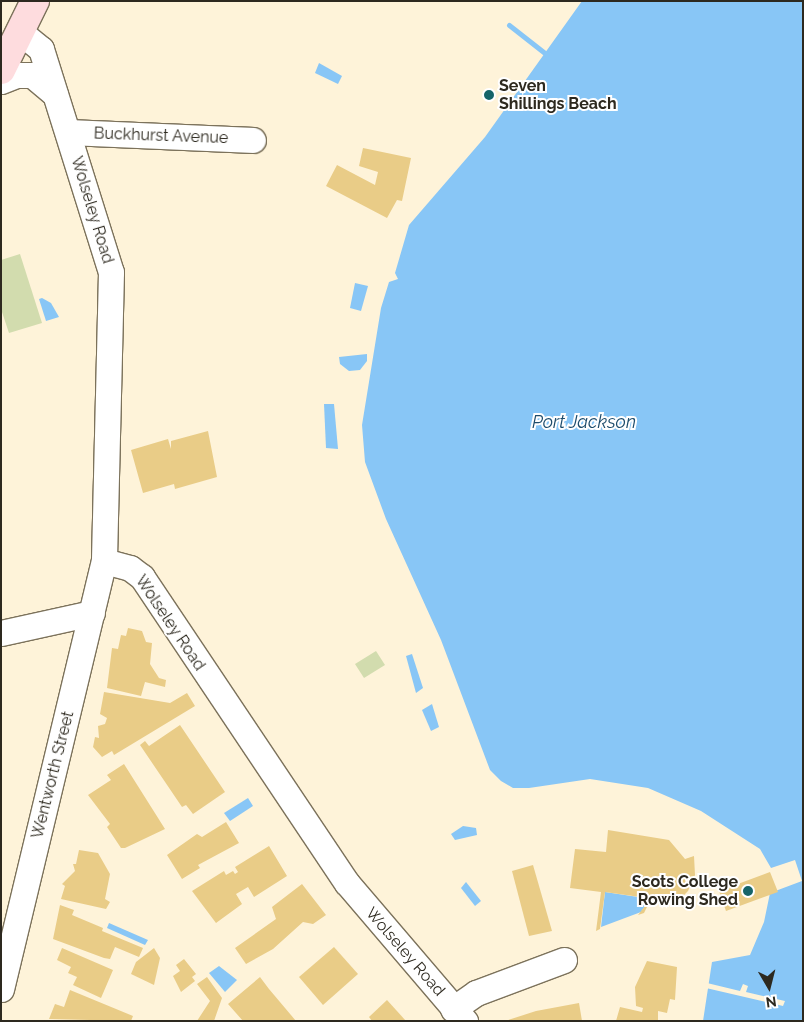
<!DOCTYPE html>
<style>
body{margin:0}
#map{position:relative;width:804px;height:1022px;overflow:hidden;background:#fef3d9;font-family:Raleway,sans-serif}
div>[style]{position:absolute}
.green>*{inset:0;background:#d2dcae}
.water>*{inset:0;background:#88c6f6}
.pier>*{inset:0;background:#fef3d9}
.stream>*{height:5px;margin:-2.5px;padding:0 2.5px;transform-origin:2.5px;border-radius:2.5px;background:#88c6f6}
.building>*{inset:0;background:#e9cc87}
.roads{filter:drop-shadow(1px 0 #7c725b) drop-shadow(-1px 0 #7c725b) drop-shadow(0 1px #7c725b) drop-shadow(0 -1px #7c725b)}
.minor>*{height:25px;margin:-12.5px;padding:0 12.5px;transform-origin:12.5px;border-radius:12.5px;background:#fff}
.major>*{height:28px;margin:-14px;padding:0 14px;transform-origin:14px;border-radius:14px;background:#fedcde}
.dots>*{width:14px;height:14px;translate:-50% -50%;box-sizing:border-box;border:2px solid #fff;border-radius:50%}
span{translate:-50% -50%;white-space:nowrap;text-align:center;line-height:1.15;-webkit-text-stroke:4px #fff;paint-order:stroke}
.poi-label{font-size:16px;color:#2d291f;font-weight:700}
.left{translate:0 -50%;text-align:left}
.right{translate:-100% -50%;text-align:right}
.street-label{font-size:16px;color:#2d291f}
.water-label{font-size:18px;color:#1d4c6c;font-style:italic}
.frame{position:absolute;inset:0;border:2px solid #2d291f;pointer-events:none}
.north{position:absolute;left:744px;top:962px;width:50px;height:50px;-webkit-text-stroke:4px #fff;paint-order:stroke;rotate:172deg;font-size:14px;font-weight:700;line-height:20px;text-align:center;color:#2d291f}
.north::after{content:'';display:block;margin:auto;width:18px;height:22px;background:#2d291f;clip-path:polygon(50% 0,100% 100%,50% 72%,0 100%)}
</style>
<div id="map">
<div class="green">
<div style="clip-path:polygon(20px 254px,42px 323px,9px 333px,1px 309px,1px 260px)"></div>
<div style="clip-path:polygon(376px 651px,385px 665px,364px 678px,355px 664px)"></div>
</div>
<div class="water">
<div style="clip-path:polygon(582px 1px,803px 1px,803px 1021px,703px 1021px,712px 962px,750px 955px,764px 922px,770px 893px,802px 881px,795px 860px,771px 868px,760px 849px,701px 811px,648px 788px,590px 779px,529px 788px,513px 788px,501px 781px,490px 770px,441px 640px,386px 519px,365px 462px,362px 425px,381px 308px,389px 282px,398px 279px,395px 273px,409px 225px,485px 137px)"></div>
<div style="clip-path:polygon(319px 63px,342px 76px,338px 84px,315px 73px)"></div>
<div style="clip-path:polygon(355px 283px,368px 286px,361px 311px,350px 308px)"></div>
<div style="clip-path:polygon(42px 298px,51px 303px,59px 317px,46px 321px,39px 299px)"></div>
<div style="clip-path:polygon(367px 354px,367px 361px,360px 370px,349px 371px,340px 364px,339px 357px)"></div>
<div style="clip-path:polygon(324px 404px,334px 404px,338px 449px,326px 448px)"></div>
<div style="clip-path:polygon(412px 654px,423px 688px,416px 693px,406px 656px)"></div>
<div style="clip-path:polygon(432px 704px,439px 727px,431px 731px,422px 710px)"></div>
<div style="clip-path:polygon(248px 798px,253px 806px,230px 821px,224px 813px)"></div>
<div style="clip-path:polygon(463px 826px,476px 828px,477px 835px,455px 840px,451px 834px)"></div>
<div style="clip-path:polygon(466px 882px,481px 901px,475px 906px,461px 888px)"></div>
<div style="clip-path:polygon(605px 892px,638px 897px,645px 906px,641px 912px,601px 927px)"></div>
<div style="clip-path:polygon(109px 923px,148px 940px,145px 945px,107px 928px)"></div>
<div style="clip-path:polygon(219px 966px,237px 980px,225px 992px,209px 973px)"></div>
</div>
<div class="pier">
<div style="clip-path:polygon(707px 983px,740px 991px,743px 984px,748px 986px,746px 992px,785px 1001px,783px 1006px,706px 988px)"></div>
</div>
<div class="stream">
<div style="left:509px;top:25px;width:47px;rotate:38.1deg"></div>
</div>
<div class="building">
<div style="clip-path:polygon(363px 148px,411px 158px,402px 201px,397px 200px,387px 218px,326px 186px,337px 165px,375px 185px,378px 172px,359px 166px)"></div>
<div style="clip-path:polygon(208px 431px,217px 477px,175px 489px,174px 484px,143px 493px,131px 450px,168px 439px,171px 449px,171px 441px)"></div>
<div style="clip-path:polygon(128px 628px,142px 631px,146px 642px,152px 643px,150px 664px,159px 678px,166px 680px,165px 687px,145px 682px,141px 696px,107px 688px,112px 648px,118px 649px,121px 635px,126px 636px)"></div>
<div style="clip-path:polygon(104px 692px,170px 703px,187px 693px,195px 706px,114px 755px,112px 751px,102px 757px,93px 747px,95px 737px,99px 738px,98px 726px,105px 724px,107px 718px,100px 714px)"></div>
<div style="clip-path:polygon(180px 725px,225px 792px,193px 814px,186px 805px,182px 807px,140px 745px,145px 741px,149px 746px)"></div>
<div style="clip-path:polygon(124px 764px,165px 829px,125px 848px,121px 848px,107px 827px,110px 824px,88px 795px,111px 780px,107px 775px)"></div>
<div style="clip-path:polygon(226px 822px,239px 843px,198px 865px,200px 868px,182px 879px,167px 855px,197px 834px,202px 837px)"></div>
<div style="clip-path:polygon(608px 830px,669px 840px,685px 859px,694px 856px,695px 875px,688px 891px,674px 905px,641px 893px,648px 905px,644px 913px,638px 915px,645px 906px,640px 897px,605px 892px,600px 929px,596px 931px,601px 892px,570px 888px,575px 849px,606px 852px)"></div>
<div style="clip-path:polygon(269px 846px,287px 876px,254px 897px,248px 887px,236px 894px,242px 904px,216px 923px,192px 891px,224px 871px,226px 875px,233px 871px,235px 874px,238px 872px,235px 867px)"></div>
<div style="clip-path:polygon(79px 850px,98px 853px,110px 874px,105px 899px,110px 902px,106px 909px,61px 899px,65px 886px,62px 884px,75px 871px,73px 864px,76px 864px)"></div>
<div style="clip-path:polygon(533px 865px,552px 931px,529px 936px,512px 871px)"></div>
<div style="clip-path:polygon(770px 872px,778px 892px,726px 911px,719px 891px)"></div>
<div style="clip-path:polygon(302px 884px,326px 915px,313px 924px,303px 922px,273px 949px,246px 964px,235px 948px,276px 919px,272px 907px)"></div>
<div style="clip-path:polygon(60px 905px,74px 910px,72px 915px,103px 928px,102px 931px,143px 948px,139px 957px,115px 947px,110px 959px,104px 958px,53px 939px)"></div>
<div style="clip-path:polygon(334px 947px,358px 974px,323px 1005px,299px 977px)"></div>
<div style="clip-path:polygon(62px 948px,113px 970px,101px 998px,73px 985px,77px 977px,68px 973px,71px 967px,57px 960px)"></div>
<div style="clip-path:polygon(154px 948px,160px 958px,154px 985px,131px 974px,136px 962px)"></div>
<div style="clip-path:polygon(184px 959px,196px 974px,192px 977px,195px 981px,181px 992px,173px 976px,180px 971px,176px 965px)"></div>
<div style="clip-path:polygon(647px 961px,677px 967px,675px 1000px,670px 999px,667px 1013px,658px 1011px,658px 1021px,616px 1021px,620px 1007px,642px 1012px,643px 1008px,636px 1006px,635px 987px)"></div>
<div style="clip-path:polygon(207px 977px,222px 998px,214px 1021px,197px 1021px,210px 1001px,197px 984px)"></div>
<div style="clip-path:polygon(260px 977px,269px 989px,296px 1021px,243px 1021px,228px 1004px)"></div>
<div style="clip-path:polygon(70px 990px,133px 1016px,131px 1021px,49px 1019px,55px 1004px,64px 1007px)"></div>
<div style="clip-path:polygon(387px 1000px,406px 1021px,372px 1021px,369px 1017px)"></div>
<div style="clip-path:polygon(579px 1003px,582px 1021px,505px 1021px,536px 1011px)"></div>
</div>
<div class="roads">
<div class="minor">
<div style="left:20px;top:32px;width:27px;rotate:39deg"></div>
<div style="left:41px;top:49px;width:234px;rotate:72.6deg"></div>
<div style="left:111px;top:272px;width:289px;rotate:91.4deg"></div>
<div style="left:104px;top:561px;width:27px;rotate:15deg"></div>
<div style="left:130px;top:568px;width:15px;rotate:37deg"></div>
<div style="left:142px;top:577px;width:368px;rotate:56.2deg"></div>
<div style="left:347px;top:883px;width:182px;rotate:49.5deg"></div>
<div style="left:1px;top:81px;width:17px;rotate:-21deg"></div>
<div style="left:17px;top:75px;width:15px"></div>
<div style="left:32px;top:75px;width:30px;rotate:40deg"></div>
<div style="left:69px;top:132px;width:184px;rotate:2.5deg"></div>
<div style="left:1px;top:633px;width:93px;rotate:-12.4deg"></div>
<div style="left:1px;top:989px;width:440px;rotate:-76.5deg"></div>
<div style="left:453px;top:1009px;width:28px;rotate:-35deg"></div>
<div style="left:476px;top:993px;width:94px;rotate:-20.6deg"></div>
</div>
<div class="major">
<div style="left:1px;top:70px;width:77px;rotate:-63.8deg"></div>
</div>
</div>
<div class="dots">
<div style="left:489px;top:95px;background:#156469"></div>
<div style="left:748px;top:891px;background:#156469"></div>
</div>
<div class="poi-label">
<span class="left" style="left:499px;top:95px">Seven<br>Shillings Beach</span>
<span class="right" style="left:738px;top:891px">Scots College<br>Rowing Shed</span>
</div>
<div class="street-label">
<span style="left:161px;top:136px;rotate:2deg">Buckhurst Avenue</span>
<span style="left:92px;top:210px;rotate:73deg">Wolseley Road</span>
<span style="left:170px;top:623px;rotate:56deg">Wolseley Road</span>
<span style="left:53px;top:775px;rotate:-76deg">Wentworth Street</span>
<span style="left:405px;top:952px;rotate:49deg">Wolseley Road</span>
</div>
<div class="water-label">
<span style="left:584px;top:422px">Port Jackson</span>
</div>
<div class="frame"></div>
<div class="north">N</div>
</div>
